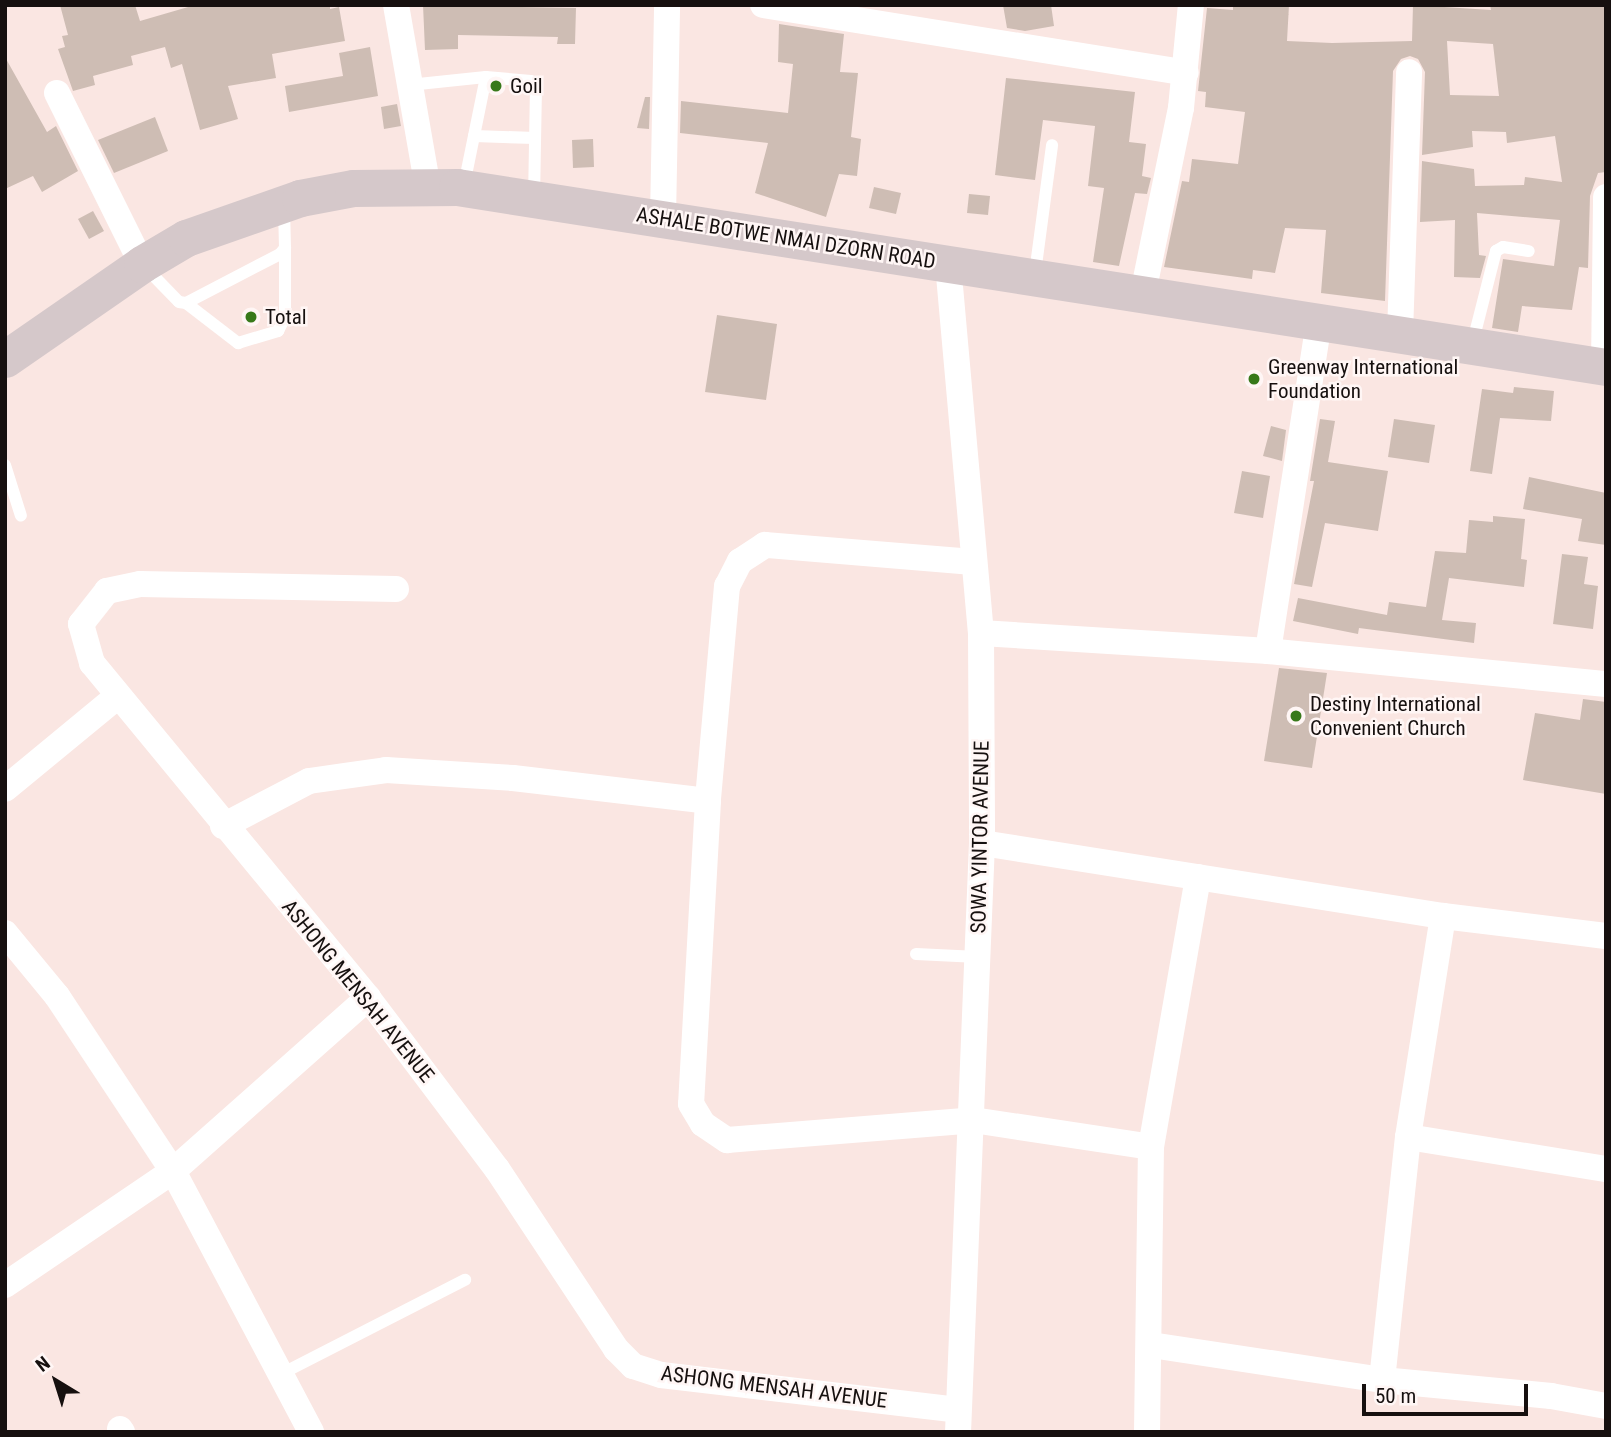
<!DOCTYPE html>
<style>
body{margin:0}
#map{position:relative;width:1611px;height:1437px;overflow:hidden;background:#fae6e2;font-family:"Roboto Condensed",sans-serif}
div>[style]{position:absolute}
.building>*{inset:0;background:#cebdb4}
.lane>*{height:12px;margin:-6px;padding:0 6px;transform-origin:6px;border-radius:6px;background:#fff}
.street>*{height:26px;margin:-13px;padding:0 13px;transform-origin:13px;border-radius:13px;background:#fff}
.secondary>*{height:37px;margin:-18.5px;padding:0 18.5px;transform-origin:18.5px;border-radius:18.5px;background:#d5c8ca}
.dots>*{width:19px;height:19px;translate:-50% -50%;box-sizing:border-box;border:4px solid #fff6f5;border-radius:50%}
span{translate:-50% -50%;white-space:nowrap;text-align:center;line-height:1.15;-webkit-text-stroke:5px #fff6f5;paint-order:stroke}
.poi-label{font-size:21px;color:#16100f}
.left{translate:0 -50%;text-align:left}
.street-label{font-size:21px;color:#16100f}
.frame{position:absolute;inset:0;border:7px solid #16100f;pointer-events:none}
.north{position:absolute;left:21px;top:1346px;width:70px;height:70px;-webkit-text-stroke:5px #fff6f5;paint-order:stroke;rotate:322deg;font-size:19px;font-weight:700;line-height:28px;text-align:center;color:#16100f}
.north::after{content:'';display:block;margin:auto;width:24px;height:32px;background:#16100f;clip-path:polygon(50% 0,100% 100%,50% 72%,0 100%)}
.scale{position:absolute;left:1362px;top:1384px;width:166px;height:32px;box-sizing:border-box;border:4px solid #16100f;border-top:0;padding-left:9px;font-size:21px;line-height:24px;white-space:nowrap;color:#16100f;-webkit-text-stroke:5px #fff6f5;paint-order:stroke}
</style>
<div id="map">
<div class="building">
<div style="clip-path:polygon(60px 5px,135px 5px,140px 21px,195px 5px,330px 5px,330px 9px,339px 7px,345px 41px,272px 54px,276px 78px,228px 86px,238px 119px,200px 130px,182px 64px,171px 68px,165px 47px,131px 56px,133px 65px,93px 76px,95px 85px,73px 91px,58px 49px,65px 47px,62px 36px,68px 35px)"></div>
<div style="clip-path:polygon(423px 5px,576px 8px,575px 44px,557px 44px,558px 37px,458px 35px,458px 49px,425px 50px)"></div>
<div style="clip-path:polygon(1003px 5px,1051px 5px,1054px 26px,1025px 31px,1007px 28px)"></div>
<div style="clip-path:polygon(evenodd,1233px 5px,1289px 5px,1287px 41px,1332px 43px,1412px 41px,1413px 5px,1491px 10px,1490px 5px,1606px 5px,1606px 172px,1598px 173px,1590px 196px,1588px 268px,1579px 267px,1572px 310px,1522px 306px,1518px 332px,1492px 328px,1503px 259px,1554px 266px,1560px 220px,1477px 213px,1479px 255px,1486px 256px,1480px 278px,1454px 277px,1455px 220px,1420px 222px,1422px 161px,1474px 169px,1475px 186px,1524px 185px,1525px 177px,1562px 182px,1555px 136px,1507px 143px,1506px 132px,1472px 131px,1473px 147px,1422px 155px,1425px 72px,1418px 59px,1410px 56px,1401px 59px,1393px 71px,1385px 301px,1321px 293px,1326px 230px,1285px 228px,1275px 273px,1253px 270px,1252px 279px,1164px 267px,1182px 181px,1189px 182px,1192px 159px,1238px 164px,1245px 112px,1205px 107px,1206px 92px,1198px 91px,1207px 8px,1233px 10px,1233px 5px,1447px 41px,1493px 44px,1499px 96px,1450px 95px,1447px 41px)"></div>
<div style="clip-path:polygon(779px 24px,844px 34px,840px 72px,858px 73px,851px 137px,861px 139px,857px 176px,839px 174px,826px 217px,755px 193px,768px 143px,680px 133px,681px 101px,788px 113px,793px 64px,778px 62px)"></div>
<div style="clip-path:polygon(370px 47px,378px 96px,289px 112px,285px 86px,343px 76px,339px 53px)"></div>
<div style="clip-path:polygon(5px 57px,47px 132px,56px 126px,78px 171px,42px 192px,33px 176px,5px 189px)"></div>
<div style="clip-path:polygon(1006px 78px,1135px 92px,1129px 142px,1146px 144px,1142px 176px,1151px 178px,1147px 194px,1135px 193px,1119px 266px,1093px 262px,1104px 188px,1088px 186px,1095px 126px,1043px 120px,1035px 180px,995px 175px)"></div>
<div style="clip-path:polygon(645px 97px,650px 97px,649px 129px,637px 128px)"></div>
<div style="clip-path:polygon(397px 104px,401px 126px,384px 129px,381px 107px)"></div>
<div style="clip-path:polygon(155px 117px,168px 151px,114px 173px,98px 140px)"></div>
<div style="clip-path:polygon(593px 139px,594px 167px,573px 168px,572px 140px)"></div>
<div style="clip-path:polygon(874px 187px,901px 193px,896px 214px,869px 208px)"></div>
<div style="clip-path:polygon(969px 194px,990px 196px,988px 215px,967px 213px)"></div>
<div style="clip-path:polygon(93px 211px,104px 231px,89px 239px,78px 219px)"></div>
<div style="clip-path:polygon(717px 315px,777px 324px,766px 400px,705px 392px)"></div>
<div style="clip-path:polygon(1514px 387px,1554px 391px,1551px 421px,1500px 418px,1492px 474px,1470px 471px,1482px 389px,1513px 393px)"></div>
<div style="clip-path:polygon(1320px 419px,1335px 421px,1328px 462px,1388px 471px,1378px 531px,1325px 523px,1312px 587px,1294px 584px,1314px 481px,1310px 481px)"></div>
<div style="clip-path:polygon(1394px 419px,1435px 425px,1429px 463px,1388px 457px)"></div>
<div style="clip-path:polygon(1271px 426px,1286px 430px,1282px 461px,1263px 456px)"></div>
<div style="clip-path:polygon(1242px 471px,1270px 476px,1263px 518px,1234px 513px)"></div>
<div style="clip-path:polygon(1529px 477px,1606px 493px,1606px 545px,1578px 541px,1582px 519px,1523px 509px)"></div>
<div style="clip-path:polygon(1493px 516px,1525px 519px,1521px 559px,1527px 560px,1524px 587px,1449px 578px,1442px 620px,1476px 623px,1474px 643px,1359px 628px,1358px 634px,1293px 621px,1298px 598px,1387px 615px,1389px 602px,1426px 607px,1435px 551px,1466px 553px,1469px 520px,1493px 522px)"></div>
<div style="clip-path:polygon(1562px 554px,1588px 557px,1584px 584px,1598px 586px,1593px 629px,1553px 624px)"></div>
<div style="clip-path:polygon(1279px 668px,1327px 673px,1312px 768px,1264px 761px)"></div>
<div style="clip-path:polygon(1583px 699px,1606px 702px,1606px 794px,1523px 780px,1535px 713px,1580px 720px)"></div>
</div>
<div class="lane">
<div style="left:409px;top:85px;width:77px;rotate:-5.9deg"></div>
<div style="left:474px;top:136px;width:61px;rotate:1.9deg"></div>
<div style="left:464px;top:185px;width:110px;rotate:-78.5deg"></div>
<div style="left:486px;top:77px;width:45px;rotate:5.1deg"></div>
<div style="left:531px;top:81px;width:7px;rotate:45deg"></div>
<div style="left:536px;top:86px;width:110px;rotate:91deg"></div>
<div style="left:144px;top:266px;width:50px;rotate:45.8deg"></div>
<div style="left:179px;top:302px;width:7px;rotate:8deg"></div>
<div style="left:186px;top:303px;width:106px;rotate:-27.5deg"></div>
<div style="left:280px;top:254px;width:8px;rotate:-50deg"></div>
<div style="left:285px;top:248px;width:41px;rotate:-91.4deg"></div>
<div style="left:1035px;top:273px;width:129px;rotate:-82.4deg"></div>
<div style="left:186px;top:303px;width:66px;rotate:37.6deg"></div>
<div style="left:238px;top:343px;width:42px;rotate:-16.7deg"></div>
<div style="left:278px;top:331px;width:16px;rotate:-63deg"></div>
<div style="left:285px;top:317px;width:69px;rotate:-90deg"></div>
<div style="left:1473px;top:341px;width:93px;rotate:-75.7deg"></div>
<div style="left:1496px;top:251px;width:8px;rotate:-30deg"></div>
<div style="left:1503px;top:247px;width:26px;rotate:9deg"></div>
<div style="left:5px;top:465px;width:53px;rotate:72.6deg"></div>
<div style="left:916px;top:954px;width:62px;rotate:2.8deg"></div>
<div style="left:281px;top:1374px;width:207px;rotate:-27.1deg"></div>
</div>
<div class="street">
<div style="left:396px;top:5px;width:186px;rotate:80.1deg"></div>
<div style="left:763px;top:5px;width:428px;rotate:9.1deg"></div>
<div style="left:57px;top:93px;width:191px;rotate:63.6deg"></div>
<div style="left:663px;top:218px;width:213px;rotate:-88.9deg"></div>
<div style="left:948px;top:264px;width:370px;rotate:84.9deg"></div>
<div style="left:981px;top:633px;width:210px;rotate:89.7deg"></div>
<div style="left:982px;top:843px;width:589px;rotate:92.33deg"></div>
<div style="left:1143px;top:293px;width:189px;rotate:-78.4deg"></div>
<div style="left:1181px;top:108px;width:103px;rotate:-84.5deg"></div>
<div style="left:1400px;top:333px;width:261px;rotate:-88deg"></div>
<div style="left:1604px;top:366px;width:169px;rotate:-89.3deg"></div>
<div style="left:973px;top:562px;width:209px;rotate:-175.3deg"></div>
<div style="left:765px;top:545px;width:30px;rotate:147deg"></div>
<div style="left:740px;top:561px;width:28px;rotate:117deg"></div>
<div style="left:727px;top:586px;width:216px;rotate:95.1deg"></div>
<div style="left:708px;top:801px;width:303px;rotate:93.2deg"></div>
<div style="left:691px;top:1104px;width:23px;rotate:59deg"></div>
<div style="left:703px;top:1124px;width:29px;rotate:34deg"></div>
<div style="left:727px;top:1140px;width:247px;rotate:-4.6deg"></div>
<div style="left:973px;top:1120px;width:180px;rotate:8.6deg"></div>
<div style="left:396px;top:589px;width:256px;rotate:-178.9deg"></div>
<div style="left:140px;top:584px;width:34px;rotate:168deg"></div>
<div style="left:107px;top:591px;width:42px;rotate:128.2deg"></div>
<div style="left:81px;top:624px;width:41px;rotate:74.2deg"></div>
<div style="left:92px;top:663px;width:434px;rotate:50.5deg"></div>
<div style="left:368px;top:998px;width:214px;rotate:53deg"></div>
<div style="left:497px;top:1169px;width:216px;rotate:56.5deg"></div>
<div style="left:616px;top:1349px;width:24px;rotate:45deg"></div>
<div style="left:633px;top:1366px;width:29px;rotate:18deg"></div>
<div style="left:661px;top:1375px;width:299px;rotate:6.7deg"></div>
<div style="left:981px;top:633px;width:288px;rotate:3.6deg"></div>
<div style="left:1268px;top:651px;width:340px;rotate:5.6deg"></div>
<div style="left:1268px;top:651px;width:332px;rotate:-81.2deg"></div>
<div style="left:5px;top:789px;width:146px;rotate:-39.5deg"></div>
<div style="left:223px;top:826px;width:97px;rotate:-27.6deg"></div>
<div style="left:309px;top:781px;width:78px;rotate:-8.1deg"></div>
<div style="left:386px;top:770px;width:127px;rotate:3.6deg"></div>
<div style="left:513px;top:778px;width:196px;rotate:6.7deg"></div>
<div style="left:982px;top:843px;width:467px;rotate:9deg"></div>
<div style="left:1443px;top:916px;width:164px;rotate:7deg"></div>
<div style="left:5px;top:933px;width:82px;rotate:50.5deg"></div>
<div style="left:57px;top:996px;width:210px;rotate:56.5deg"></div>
<div style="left:173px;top:1171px;width:295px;rotate:62.1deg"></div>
<div style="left:1408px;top:1137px;width:201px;rotate:9.2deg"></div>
<div style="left:5px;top:1285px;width:203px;rotate:-34.2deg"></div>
<div style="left:173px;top:1171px;width:261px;rotate:-41.6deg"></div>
<div style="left:1151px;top:1345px;width:234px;rotate:8.6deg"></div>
<div style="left:1382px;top:1380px;width:170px;rotate:5.4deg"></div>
<div style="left:1551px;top:1396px;width:56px;rotate:10.3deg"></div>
<div style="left:1382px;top:1380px;width:244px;rotate:-83.9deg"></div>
<div style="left:1408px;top:1137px;width:224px;rotate:-81deg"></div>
<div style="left:120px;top:1429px;width:4px;rotate:56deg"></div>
<div style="left:1147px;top:1432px;width:285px;rotate:-89.2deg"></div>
<div style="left:1151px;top:1147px;width:274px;rotate:-80.1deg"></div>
</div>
<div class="secondary">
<div style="left:5px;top:359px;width:167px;rotate:-34.7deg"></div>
<div style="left:142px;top:264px;width:51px;rotate:-30.6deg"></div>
<div style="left:186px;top:238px;width:121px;rotate:-19.3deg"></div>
<div style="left:300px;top:198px;width:54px;rotate:-10.7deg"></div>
<div style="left:353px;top:188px;width:104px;rotate:-0.6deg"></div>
<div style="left:457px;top:187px;width:1163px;rotate:8.9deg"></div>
</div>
<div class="dots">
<div style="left:496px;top:86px;background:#37791a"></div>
<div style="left:251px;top:317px;background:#37791a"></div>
<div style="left:1254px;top:379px;background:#37791a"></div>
<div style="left:1296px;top:716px;background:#37791a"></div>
</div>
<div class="poi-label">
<span class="left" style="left:510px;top:86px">Goil</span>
<span class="left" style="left:265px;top:317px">Total</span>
<span class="left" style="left:1268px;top:379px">Greenway International<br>Foundation</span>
<span class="left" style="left:1310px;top:716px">Destiny International<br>Convenient Church</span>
</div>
<div class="street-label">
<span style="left:786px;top:238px;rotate:9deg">ASHALE BOTWE NMAI DZORN ROAD</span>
<span style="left:980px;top:837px;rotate:-89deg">SOWA YINTOR AVENUE</span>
<span style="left:358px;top:991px;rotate:51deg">ASHONG MENSAH AVENUE</span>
<span style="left:774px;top:1387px;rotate:7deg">ASHONG MENSAH AVENUE</span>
</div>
<div class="frame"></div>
<div class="north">N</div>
<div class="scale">50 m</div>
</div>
